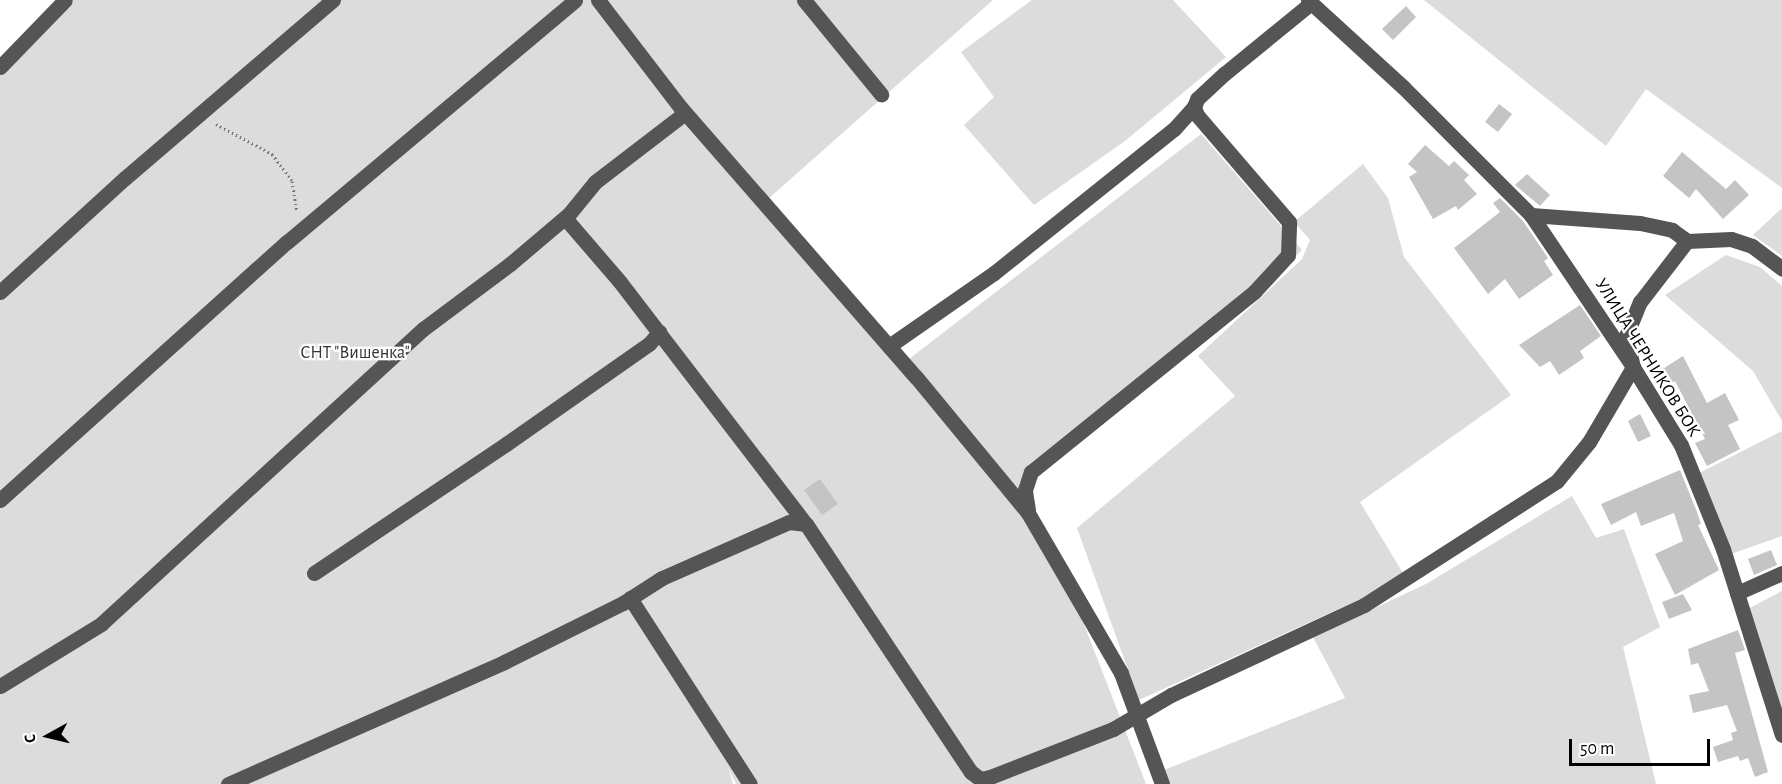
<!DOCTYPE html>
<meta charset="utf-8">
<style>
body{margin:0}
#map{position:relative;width:1782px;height:784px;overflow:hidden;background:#fff;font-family:"Alegreya Sans",sans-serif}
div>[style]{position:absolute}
.green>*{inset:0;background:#dcdcdc}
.building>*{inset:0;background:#c4c4c4}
.path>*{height:3px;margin-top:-1.5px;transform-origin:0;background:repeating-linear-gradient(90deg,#777 0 1.5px,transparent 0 4.5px)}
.minor>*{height:15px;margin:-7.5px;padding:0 7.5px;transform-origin:7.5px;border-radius:7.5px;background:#555}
span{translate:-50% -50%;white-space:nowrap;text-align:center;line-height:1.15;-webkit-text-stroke:4.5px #fff;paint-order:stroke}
.park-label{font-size:18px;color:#333}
.street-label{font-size:18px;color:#000}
.north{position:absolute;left:18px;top:706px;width:60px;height:60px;-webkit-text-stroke:4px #fff;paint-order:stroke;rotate:262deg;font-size:16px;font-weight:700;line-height:24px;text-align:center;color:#000}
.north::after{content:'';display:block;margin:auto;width:21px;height:27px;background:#000;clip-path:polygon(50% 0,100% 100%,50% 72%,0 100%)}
.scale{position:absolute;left:1569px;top:739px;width:141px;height:27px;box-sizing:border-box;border:3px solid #000;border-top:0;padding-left:8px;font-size:18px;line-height:21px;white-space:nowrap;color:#000;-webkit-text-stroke:4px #fff;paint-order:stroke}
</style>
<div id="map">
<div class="green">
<div style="clip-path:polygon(74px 0,993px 0,768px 199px,909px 359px,1201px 134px,1302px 250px,1243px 309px,1038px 474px,1031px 490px,1030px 527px,1078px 609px,1146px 784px,736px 784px,729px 770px,733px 784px,0 784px,0 75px)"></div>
<div style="clip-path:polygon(1032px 0,1173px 0,1226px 57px,1125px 141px,1034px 205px,964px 125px,994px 97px,961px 52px)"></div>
<div style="clip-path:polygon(1424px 0,1782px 0,1782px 188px,1646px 89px,1606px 146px)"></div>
<div style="clip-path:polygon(1363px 164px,1388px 198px,1404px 257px,1511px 395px,1360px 502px,1406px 578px,1139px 700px,1077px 528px,1235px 396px,1198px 356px,1302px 259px,1310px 240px,1294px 222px)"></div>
<div style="clip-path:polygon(1782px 208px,1782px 256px,1753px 235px)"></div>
<div style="clip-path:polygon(1726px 255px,1760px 267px,1782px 286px,1782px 421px,1753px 371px,1665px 295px)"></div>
<div style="clip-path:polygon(1782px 431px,1782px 536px,1731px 554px,1699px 473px)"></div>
<div style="clip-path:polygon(1572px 496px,1596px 538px,1624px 529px,1660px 627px,1623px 647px,1656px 784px,1169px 784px,1164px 770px,1345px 698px,1313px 637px,1426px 584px)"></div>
<div style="clip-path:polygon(1782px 591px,1782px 712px,1748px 609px)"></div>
</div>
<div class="building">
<div style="clip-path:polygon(1406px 6px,1416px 17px,1393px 40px,1382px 29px)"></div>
<div style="clip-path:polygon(1499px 104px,1512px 114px,1498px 132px,1485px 122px)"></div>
<div style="clip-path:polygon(1425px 145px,1449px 166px,1454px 161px,1469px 175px,1464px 180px,1477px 194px,1458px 210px,1456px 206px,1433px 219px,1409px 177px,1417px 172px,1408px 164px)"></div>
<div style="clip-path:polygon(1682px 152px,1726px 189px,1735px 180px,1749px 195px,1723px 219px,1696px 189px,1689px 198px,1663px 176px)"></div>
<div style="clip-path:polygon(1527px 174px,1550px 195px,1540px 206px,1515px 185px)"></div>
<div style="clip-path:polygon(1500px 198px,1523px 221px,1548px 258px,1544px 261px,1553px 275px,1519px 299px,1505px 279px,1488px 294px,1454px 248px,1500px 212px,1493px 203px)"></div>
<div style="clip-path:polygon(1580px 305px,1601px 336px,1580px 351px,1584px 358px,1559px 375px,1550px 361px,1540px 367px,1519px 345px)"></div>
<div style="clip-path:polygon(1683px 356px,1707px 403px,1725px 393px,1739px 420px,1728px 425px,1740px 449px,1707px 466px,1695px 443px,1705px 439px,1675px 381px,1670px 384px,1661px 370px)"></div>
<div style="clip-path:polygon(1640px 414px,1651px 436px,1638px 442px,1628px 421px)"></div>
<div style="clip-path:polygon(1680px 470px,1697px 512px,1701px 524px,1698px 525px,1719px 570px,1675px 595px,1655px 554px,1683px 541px,1674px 513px,1641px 526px,1636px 512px,1611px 525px,1601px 504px)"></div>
<div style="clip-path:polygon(820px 479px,838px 504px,822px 515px,804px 490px)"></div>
<div style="clip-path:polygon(1771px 550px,1777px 565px,1754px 575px,1748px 559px)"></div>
<div style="clip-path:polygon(1683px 594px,1692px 610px,1669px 619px,1662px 602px)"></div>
<div style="clip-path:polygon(1738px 630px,1745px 650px,1735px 653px,1768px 772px,1755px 777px,1748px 758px,1740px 761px,1738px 756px,1718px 762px,1713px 747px,1733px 740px,1731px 733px,1737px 731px,1727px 705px,1693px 713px,1689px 695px,1709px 691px,1698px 663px,1691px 665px,1688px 649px)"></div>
</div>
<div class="path">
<div style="left:216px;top:124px;width:64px;rotate:28.2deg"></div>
<div style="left:272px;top:154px;width:34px;rotate:53deg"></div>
<div style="left:292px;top:181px;width:30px;rotate:81deg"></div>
</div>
<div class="minor">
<div style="left:598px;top:0;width:136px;rotate:52.5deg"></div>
<div style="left:681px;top:108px;width:357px;rotate:48.9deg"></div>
<div style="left:916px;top:377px;width:176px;rotate:50.5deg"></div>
<div style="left:1028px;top:513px;width:185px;rotate:59.8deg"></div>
<div style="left:1121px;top:673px;width:118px;rotate:69.7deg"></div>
<div style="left:804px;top:0;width:122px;rotate:50.7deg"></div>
<div style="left:1308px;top:0;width:129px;rotate:42.5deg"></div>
<div style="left:1403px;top:87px;width:181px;rotate:45deg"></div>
<div style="left:1531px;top:215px;width:183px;rotate:56.1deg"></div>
<div style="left:1633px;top:367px;width:92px;rotate:58.4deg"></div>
<div style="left:1681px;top:445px;width:112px;rotate:68deg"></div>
<div style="left:1723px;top:549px;width:195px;rotate:72.4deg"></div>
<div style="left:0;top:67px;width:93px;rotate:-45.9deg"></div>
<div style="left:1531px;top:215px;width:109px;rotate:4.2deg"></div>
<div style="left:1640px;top:223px;width:33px;rotate:12deg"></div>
<div style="left:1672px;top:230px;width:19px;rotate:36deg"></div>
<div style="left:1687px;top:241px;width:44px;rotate:-2.6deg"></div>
<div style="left:1731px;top:239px;width:22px;rotate:18deg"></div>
<div style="left:1752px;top:246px;width:38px;rotate:37deg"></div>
<div style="left:565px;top:218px;width:84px;rotate:49.3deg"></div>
<div style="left:620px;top:282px;width:305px;rotate:52.5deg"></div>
<div style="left:0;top:292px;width:169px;rotate:-42.4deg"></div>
<div style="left:125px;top:178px;width:274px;rotate:-40.6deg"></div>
<div style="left:889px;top:346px;width:128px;rotate:-34.8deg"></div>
<div style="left:994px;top:273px;width:231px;rotate:-38.7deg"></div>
<div style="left:1174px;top:129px;width:30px;rotate:-48deg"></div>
<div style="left:0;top:500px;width:386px;rotate:-42deg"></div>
<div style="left:287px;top:242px;width:376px;rotate:-40deg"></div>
<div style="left:1028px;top:510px;width:20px;rotate:-99deg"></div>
<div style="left:1025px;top:490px;width:19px;rotate:-72deg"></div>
<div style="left:1031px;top:472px;width:287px;rotate:-38.9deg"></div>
<div style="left:1254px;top:292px;width:50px;rotate:-47.4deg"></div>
<div style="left:1288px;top:255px;width:33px;rotate:-88deg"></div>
<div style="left:1289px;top:222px;width:141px;rotate:-130.7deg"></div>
<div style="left:1197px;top:115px;width:9px;rotate:-111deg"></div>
<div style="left:1194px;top:107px;width:9px;rotate:-69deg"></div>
<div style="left:1197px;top:99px;width:37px;rotate:-43deg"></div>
<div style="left:1224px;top:74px;width:112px;rotate:-39.2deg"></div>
<div style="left:314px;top:573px;width:231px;rotate:-33.9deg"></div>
<div style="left:506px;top:444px;width:174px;rotate:-35deg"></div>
<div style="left:649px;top:344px;width:16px;rotate:-50deg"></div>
<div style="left:1737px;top:593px;width:49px;rotate:-24deg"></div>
<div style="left:630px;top:598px;width:221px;rotate:57.2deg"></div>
<div style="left:0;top:686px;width:119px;rotate:-31.5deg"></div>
<div style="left:101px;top:624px;width:437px;rotate:-42.5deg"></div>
<div style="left:423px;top:329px;width:109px;rotate:-36.8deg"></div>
<div style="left:510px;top:264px;width:77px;rotate:-40.3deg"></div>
<div style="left:569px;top:214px;width:41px;rotate:-50.9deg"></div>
<div style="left:595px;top:182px;width:113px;rotate:-37.5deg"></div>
<div style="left:228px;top:784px;width:302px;rotate:-23.8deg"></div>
<div style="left:504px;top:662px;width:133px;rotate:-26.4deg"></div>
<div style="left:623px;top:603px;width:46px;rotate:-32.7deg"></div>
<div style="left:662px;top:578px;width:139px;rotate:-23.8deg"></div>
<div style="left:789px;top:522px;width:17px;rotate:7deg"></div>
<div style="left:806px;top:524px;width:298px;rotate:56.4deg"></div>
<div style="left:971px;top:772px;width:11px;rotate:38deg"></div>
<div style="left:980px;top:779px;width:10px;rotate:-11deg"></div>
<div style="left:990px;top:777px;width:132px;rotate:-21.3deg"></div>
<div style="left:1113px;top:729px;width:67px;rotate:-30.4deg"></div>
<div style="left:1171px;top:695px;width:213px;rotate:-25deg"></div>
<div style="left:1364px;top:605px;width:229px;rotate:-32.7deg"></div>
<div style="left:1557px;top:481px;width:50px;rotate:-50.6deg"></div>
<div style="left:1589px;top:442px;width:87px;rotate:-59.6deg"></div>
<div style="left:1633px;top:367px;width:32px;rotate:-103deg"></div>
<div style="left:1626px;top:336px;width:37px;rotate:-68deg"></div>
<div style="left:1640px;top:302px;width:77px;rotate:-52.4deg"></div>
</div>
<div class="park-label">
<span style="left:355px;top:353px">СНТ "Вишенка"</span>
</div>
<div class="street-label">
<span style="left:1647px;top:358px;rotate:58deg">УЛИЦА ЧЕРНИКОВ БОК</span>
</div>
<div class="north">С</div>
<div class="scale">50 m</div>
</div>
